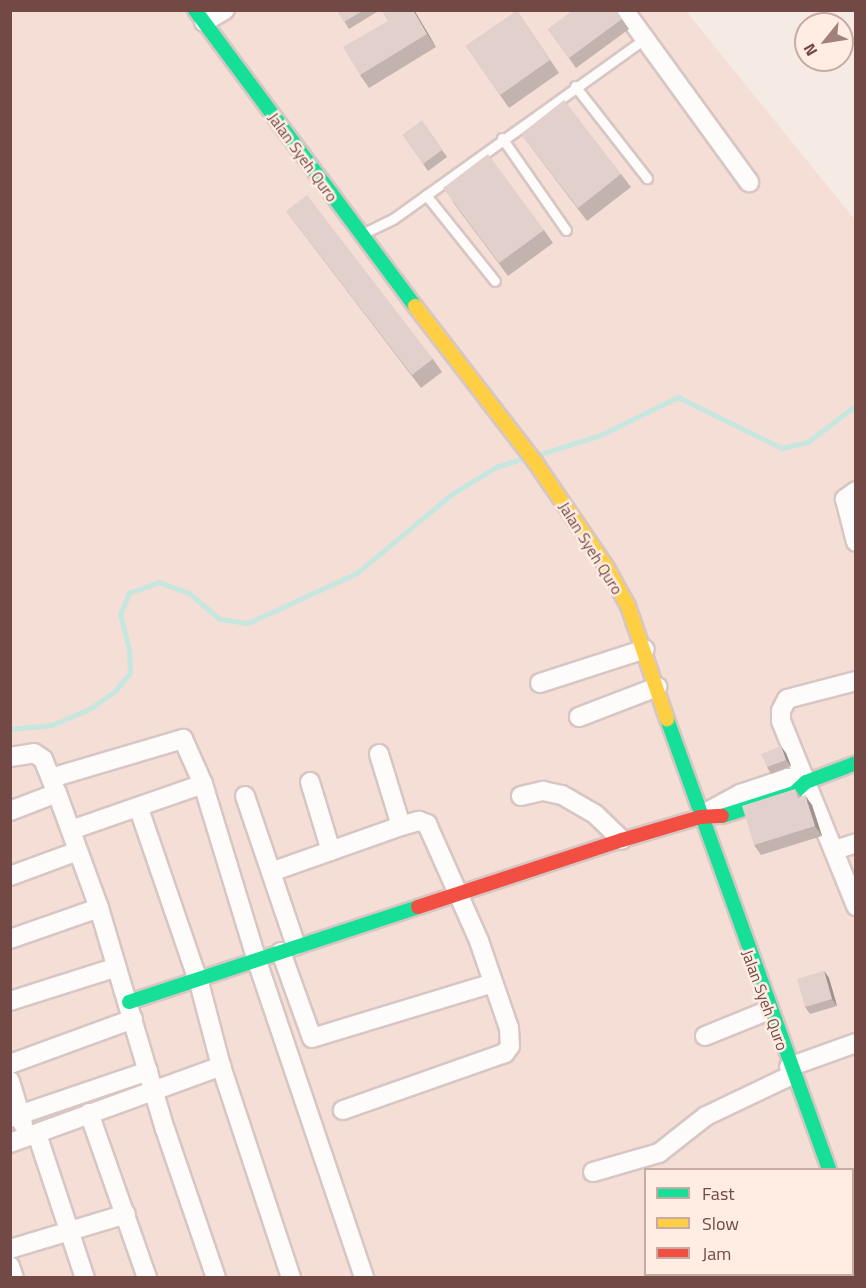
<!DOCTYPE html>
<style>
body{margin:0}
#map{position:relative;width:866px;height:1288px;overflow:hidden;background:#f6eae4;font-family:"Titillium Web",sans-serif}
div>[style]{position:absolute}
.residential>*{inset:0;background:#f4ded5}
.stream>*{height:4.5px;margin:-2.25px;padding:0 2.25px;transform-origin:2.25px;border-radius:2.25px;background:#c6e7e0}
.roads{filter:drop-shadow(2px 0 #d7c6c3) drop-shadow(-2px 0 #d7c6c3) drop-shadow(0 2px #d7c6c3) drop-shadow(0 -2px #d7c6c3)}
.lane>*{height:9px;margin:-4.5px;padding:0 4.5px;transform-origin:4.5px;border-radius:4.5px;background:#fefcfb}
.street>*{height:18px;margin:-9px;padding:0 9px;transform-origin:9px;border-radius:9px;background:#fefcfb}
.fast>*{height:14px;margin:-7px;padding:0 7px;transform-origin:7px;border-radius:7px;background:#16e098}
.slow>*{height:14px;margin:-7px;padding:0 7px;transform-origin:7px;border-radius:7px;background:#ffcf43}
.jam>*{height:14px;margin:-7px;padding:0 7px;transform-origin:7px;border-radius:7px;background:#f24e42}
.wall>*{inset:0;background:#c2b3af}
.shaded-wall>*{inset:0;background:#9e928f}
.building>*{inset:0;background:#e2d0cc}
span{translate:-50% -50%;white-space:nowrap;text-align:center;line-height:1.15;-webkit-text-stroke:5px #ffede4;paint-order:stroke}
.street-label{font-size:16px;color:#734945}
.frame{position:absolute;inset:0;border:12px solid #734945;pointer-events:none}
.legend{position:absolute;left:644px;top:1168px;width:210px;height:108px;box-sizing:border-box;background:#ffede4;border:2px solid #c7aba4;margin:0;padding:8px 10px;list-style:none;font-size:18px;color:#734945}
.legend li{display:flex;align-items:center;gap:12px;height:30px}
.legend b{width:30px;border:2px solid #c7aba4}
.north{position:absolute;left:794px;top:12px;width:60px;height:60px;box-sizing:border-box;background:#ffede4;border:2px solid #c7aba4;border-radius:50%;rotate:240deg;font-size:16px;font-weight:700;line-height:24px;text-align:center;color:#734945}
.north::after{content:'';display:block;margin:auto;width:21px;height:27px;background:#a1817d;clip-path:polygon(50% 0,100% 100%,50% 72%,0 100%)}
</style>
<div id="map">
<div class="residential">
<div style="clip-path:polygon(evenodd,10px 11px,686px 11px,855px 220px,855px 1277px,11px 1277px,10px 11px,646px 1170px,852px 1170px,852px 1274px,646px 1274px,646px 1170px)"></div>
</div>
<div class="stream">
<div style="left:541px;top:454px;width:63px;rotate:-17.6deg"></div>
<div style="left:601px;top:435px;width:86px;rotate:-26.3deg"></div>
<div style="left:678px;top:397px;width:116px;rotate:26.1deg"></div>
<div style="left:782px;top:448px;width:27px;rotate:-13deg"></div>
<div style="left:808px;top:442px;width:61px;rotate:-37.6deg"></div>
<div style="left:10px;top:729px;width:42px;rotate:-5.4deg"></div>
<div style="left:52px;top:725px;width:39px;rotate:-23deg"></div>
<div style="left:88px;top:710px;width:33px;rotate:-35deg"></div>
<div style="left:115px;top:691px;width:23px;rotate:-50deg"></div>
<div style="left:130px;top:673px;width:23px;rotate:-92deg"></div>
<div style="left:129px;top:650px;width:36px;rotate:-104deg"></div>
<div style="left:120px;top:615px;width:24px;rotate:-68deg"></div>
<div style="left:129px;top:593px;width:32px;rotate:-20deg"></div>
<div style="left:159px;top:582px;width:32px;rotate:20deg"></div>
<div style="left:189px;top:593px;width:40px;rotate:40deg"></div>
<div style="left:220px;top:619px;width:28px;rotate:8deg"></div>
<div style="left:248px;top:623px;width:120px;rotate:-24.6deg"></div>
<div style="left:357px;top:573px;width:124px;rotate:-39.7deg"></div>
<div style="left:452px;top:494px;width:52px;rotate:-31.5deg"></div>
<div style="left:496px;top:467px;width:27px;rotate:-17deg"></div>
</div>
<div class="roads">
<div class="lane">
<div style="left:575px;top:86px;width:117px;rotate:52deg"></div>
<div style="left:502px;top:138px;width:112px;rotate:55.2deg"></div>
<div style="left:426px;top:195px;width:110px;rotate:51.3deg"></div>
<div style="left:362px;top:234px;width:34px;rotate:-26deg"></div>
<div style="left:393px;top:219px;width:311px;rotate:-35.6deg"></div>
</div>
<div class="street">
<div style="left:624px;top:10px;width:213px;rotate:54deg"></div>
<div style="left:204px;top:22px;width:24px;rotate:-30deg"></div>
<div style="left:856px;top:491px;width:14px;rotate:144deg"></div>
<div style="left:845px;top:499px;width:44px;rotate:75.7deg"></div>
<div style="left:856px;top:681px;width:71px;rotate:165.4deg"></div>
<div style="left:787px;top:699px;width:13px;rotate:117deg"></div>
<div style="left:781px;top:711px;width:10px;rotate:90deg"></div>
<div style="left:781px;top:721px;width:200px;rotate:67.9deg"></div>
<div style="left:540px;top:683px;width:110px;rotate:-17.9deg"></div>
<div style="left:579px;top:717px;width:84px;rotate:-21deg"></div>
<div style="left:379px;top:754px;width:75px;rotate:73deg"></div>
<div style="left:10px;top:757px;width:24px;rotate:-9deg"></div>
<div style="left:34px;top:753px;width:11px;rotate:34deg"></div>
<div style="left:43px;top:759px;width:37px;rotate:68deg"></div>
<div style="left:57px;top:793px;width:122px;rotate:69.9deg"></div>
<div style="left:99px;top:908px;width:231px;rotate:73.4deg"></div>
<div style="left:165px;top:1129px;width:157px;rotate:71.1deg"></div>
<div style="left:51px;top:778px;width:138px;rotate:-16.5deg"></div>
<div style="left:183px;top:739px;width:49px;rotate:66deg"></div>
<div style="left:203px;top:784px;width:191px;rotate:73deg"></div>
<div style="left:259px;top:967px;width:328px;rotate:71.3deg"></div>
<div style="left:310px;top:782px;width:72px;rotate:73.1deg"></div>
<div style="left:245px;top:796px;width:158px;rotate:71.2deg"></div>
<div style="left:521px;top:796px;width:23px;rotate:-13deg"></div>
<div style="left:543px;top:791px;width:19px;rotate:12deg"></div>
<div style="left:562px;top:795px;width:38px;rotate:30deg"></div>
<div style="left:595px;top:814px;width:37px;rotate:44deg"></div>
<div style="left:139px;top:809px;width:187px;rotate:71deg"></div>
<div style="left:200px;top:986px;width:83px;rotate:75.3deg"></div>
<div style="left:221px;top:1066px;width:223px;rotate:71.7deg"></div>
<div style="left:10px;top:811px;width:50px;rotate:-21deg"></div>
<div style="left:700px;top:816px;width:46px;rotate:-28.8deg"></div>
<div style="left:740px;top:794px;width:51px;rotate:-18.4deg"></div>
<div style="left:788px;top:778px;width:18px;rotate:13deg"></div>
<div style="left:71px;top:830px;width:140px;rotate:-19.2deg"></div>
<div style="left:835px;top:850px;width:22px;rotate:-18deg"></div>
<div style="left:271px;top:872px;width:138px;rotate:-19.5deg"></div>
<div style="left:401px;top:826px;width:19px;rotate:-16deg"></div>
<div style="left:419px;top:821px;width:9px;rotate:21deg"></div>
<div style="left:427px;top:824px;width:128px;rotate:66deg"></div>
<div style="left:479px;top:941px;width:92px;rotate:71deg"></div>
<div style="left:509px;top:1028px;width:18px;rotate:87deg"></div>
<div style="left:510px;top:1046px;width:9px;rotate:126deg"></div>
<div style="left:505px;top:1053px;width:172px;rotate:160.6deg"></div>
<div style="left:10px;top:876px;width:72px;rotate:-20.2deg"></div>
<div style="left:10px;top:939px;width:94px;rotate:-19.2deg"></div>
<div style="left:281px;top:952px;width:91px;rotate:70.2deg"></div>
<div style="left:312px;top:1038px;width:189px;rotate:-16.9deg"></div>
<div style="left:10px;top:1001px;width:112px;rotate:-17.6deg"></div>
<div style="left:705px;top:1036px;width:69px;rotate:-22.1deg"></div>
<div style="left:10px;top:1064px;width:131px;rotate:-20.1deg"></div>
<div style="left:789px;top:1067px;width:71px;rotate:-19.7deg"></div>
<div style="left:10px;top:1081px;width:45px;rotate:73.2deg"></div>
<div style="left:89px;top:1113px;width:175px;rotate:70.6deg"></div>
<div style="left:10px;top:1118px;width:146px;rotate:-18.8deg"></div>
<div style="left:37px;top:1134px;width:152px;rotate:71.6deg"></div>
<div style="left:10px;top:1143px;width:225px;rotate:-20deg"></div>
<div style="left:593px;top:1172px;width:69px;rotate:-16.1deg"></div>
<div style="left:659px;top:1153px;width:60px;rotate:-38.2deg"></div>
<div style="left:706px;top:1116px;width:95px;rotate:-25.5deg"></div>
<div style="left:852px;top:1191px;width:4px;rotate:-14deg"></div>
<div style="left:10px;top:1249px;width:121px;rotate:-16.8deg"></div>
<div style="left:10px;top:1266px;width:13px;rotate:72deg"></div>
<div style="left:835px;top:1278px;width:8px;rotate:-30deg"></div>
</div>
<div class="fast">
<div style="left:195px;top:10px;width:369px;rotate:53.4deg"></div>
<div style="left:667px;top:719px;width:479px;rotate:70.2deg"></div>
<div style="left:722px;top:816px;width:76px;rotate:-17.7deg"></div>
<div style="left:794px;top:793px;width:16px;rotate:-43deg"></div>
<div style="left:806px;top:782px;width:53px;rotate:-20.8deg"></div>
<div style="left:129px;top:1002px;width:304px;rotate:-18.2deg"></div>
<div style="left:852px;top:1229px;width:8px;rotate:60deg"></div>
</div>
<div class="slow">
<div style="left:415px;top:306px;width:197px;rotate:52.4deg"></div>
<div style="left:535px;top:462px;width:126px;rotate:55.7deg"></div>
<div style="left:606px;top:566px;width:46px;rotate:61.2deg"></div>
<div style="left:628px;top:606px;width:120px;rotate:71deg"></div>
</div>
<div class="jam">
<div style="left:418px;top:907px;width:215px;rotate:-18.2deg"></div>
<div style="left:622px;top:840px;width:81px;rotate:-16.4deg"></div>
<div style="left:700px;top:817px;width:22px;rotate:-3deg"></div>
</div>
</div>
<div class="wall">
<div style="clip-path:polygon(337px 10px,380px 10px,349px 29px)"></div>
<div style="clip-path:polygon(382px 10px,414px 10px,436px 47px,369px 88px,360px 75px,388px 21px)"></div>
<div style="clip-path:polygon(616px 10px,629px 29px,576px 68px,548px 29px)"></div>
<div style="clip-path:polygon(517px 11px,559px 73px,509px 108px,466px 46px)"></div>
<div style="clip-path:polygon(422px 121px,447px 157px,428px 171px,403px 135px)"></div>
<div style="clip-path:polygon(521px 134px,621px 174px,631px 187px,587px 221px)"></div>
<div style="clip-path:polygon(452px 201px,544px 230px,553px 243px,508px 276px)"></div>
<div style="clip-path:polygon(286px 211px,433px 359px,442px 372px,421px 388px)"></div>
<div style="clip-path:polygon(786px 753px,791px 766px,771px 774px,767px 767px)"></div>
<div style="clip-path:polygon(795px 789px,801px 797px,812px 805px,822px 836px,761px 855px,754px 845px)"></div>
<div style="clip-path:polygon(824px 971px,829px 978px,837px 1006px,810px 1014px,805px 1007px)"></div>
</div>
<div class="shaded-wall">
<div style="clip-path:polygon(413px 10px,414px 10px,436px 47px,427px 34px)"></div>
<div style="clip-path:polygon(781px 746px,786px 753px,791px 766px,786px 760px)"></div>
<div style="clip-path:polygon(805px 795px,812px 805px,822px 836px,815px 826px)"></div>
<div style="clip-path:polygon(824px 971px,829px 978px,837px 1006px,832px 999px)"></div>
</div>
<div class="building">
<div style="clip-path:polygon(337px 10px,364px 10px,344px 22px)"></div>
<div style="clip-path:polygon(382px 10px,413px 10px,427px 34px,360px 75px,343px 47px,388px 21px)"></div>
<div style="clip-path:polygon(573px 10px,616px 10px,622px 19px,569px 58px,548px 29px)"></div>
<div style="clip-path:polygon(517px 11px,550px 60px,500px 95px,466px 46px)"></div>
<div style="clip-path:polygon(564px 100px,621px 174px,578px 208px,521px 134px)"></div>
<div style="clip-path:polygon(422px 121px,442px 150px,423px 164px,403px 135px)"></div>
<div style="clip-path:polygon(488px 154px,544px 230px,499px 263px,443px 188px)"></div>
<div style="clip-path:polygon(307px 195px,433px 359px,412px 375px,286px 211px)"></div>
<div style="clip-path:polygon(781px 746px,786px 760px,767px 767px,761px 754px)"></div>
<div style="clip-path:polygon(795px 789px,798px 798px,805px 795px,815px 826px,754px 845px,742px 806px)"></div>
<div style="clip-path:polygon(824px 971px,832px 999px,805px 1007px,797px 979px)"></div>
</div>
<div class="street-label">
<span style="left:303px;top:157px;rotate:54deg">Jalan Syeh Quro</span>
<span style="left:591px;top:548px;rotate:58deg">Jalan Syeh Quro</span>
<span style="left:765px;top:1000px;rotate:70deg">Jalan Syeh Quro</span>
</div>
<div class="frame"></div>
<ul class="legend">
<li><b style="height:8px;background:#16e098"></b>Fast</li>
<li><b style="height:8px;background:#ffcf43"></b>Slow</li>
<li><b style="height:8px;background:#f24e42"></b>Jam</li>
</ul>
<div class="north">N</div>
</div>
